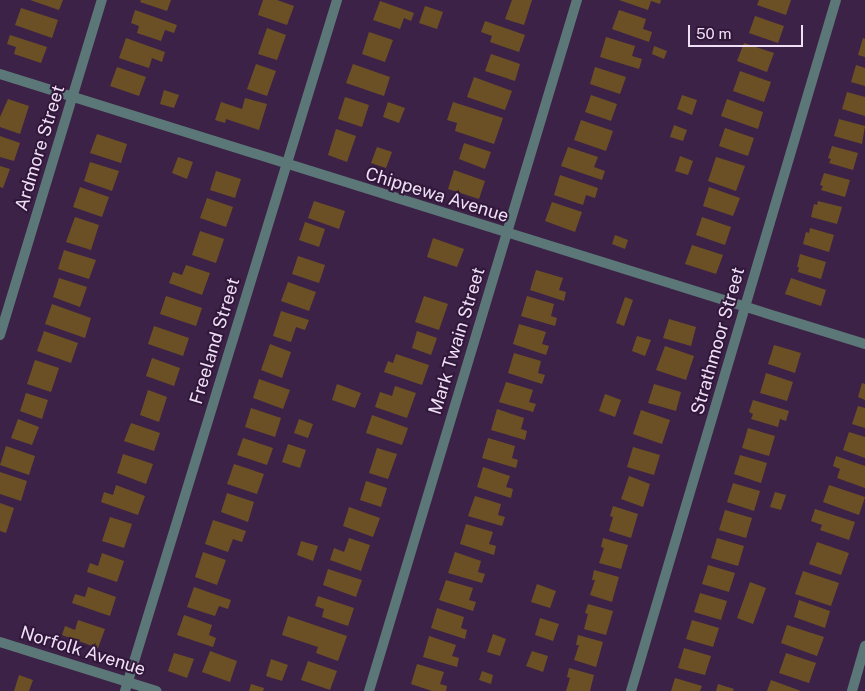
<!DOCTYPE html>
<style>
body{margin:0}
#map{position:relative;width:865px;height:691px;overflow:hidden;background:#3c2246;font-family:"Public Sans",sans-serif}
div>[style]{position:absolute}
.building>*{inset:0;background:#6c5025}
.minor>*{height:10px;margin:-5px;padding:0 5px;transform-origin:5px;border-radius:5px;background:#5c7777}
span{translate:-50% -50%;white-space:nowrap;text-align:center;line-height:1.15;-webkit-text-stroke:4px #31183b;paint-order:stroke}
.street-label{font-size:18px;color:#efdff6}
.scale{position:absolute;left:688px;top:25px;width:115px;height:22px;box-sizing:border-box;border:2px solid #efdff6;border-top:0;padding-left:6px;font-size:15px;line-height:18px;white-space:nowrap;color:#efdff6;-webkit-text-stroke:4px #31183b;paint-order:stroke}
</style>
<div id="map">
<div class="building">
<div style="clip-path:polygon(30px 0,63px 0,59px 10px)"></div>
<div style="clip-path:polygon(141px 0,171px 0,167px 11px,140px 2px)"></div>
<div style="clip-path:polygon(263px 0,277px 0,294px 6px,287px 25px,258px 15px)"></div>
<div style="clip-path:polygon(512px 0,532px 0,524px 25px,505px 19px)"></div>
<div style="clip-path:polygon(619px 0,661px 0,660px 4px,651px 1px,648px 10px)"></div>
<div style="clip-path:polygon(759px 0,791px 0,786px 15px,757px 5px)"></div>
<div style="clip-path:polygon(380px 1px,414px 13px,411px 21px,404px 18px,400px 29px,373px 20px)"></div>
<div style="clip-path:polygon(425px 6px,443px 12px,437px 29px,419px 23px)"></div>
<div style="clip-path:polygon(21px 8px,58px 20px,52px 38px,15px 25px)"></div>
<div style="clip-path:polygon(135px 10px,177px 25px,174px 33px,165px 30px,161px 41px,137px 33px,139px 26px,131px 23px)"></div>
<div style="clip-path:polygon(619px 10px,646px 19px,643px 29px,652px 32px,649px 42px,612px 29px)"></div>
<div style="clip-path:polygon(755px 16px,784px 26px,778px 43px,749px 33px)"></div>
<div style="clip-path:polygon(485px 21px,525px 35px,519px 52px,490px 42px,492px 36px,481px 32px)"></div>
<div style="clip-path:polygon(267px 28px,286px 35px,277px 60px,258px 54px)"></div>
<div style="clip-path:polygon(369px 32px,393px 40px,385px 62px,362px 54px)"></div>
<div style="clip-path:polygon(10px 35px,47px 47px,41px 63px,14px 54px,16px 47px,7px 44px)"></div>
<div style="clip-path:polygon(606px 37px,635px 46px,632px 56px,642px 59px,639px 69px,600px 57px)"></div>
<div style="clip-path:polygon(126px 38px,165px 52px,162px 62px,152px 58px,149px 68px,119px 58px)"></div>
<div style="clip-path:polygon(863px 38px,865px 39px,865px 57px,858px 55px)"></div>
<div style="clip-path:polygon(744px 43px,774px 53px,767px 72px,737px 61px)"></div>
<div style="clip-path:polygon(654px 46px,667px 51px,664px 59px,652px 54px)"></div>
<div style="clip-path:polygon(491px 54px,520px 64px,515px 81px,485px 71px)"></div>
<div style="clip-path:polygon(256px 64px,276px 71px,267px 96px,247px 89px)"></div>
<div style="clip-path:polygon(353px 64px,390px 77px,384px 96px,346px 83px)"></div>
<div style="clip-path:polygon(856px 65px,865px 68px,865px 86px,851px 82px)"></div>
<div style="clip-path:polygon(117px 67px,146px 77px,139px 96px,110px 86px)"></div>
<div style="clip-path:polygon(595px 67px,626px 77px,620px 94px,590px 84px)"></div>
<div style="clip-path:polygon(740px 71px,771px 82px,764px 102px,733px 91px)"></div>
<div style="clip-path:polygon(474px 77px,512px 91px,505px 110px,467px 97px)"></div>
<div style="clip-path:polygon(164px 90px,179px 95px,174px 108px,160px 104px)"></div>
<div style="clip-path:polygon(847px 92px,865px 97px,865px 116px,842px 109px)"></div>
<div style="clip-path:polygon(591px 95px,617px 104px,611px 121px,585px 112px)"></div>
<div style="clip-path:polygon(682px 95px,697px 100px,692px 115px,677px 109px)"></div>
<div style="clip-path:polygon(345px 97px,369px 105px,362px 127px,338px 119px)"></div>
<div style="clip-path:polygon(245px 98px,267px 104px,259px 130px,226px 119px,225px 123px,215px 120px,221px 102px,242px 109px)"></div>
<div style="clip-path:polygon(8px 99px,29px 106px,20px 134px,0 127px,0 117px)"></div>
<div style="clip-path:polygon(727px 99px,763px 112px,758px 129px,721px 116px)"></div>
<div style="clip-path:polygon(388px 102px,405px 108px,399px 123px,383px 117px)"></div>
<div style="clip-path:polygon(453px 102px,503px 118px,494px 144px,455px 131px,457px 123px,447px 120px)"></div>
<div style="clip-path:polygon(839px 119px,865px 126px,862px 144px,834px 136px)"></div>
<div style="clip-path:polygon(581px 120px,613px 131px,606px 151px,574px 140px)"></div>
<div style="clip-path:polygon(674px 125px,687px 130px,683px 141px,670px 137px)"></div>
<div style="clip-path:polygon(725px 128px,754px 138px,748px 156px,719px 146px)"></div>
<div style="clip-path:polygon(336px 129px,356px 136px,347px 162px,328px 155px)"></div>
<div style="clip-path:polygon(97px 134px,127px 144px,121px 163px,90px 153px)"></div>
<div style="clip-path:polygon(0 136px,20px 143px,14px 161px,0 157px)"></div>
<div style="clip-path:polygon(464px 143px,491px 152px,485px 169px,459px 159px)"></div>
<div style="clip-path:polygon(832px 146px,858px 153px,853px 170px,829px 163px,831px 159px,828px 158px)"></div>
<div style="clip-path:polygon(377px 147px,392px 152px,386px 168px,371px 163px)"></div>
<div style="clip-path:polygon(568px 147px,598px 157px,594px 167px,605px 171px,602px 180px,561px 166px)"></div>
<div style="clip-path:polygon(680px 156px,693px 161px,688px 175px,675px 171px)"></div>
<div style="clip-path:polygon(178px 157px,193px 162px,187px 179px,172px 173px)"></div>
<div style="clip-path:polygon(716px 157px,745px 166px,736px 191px,708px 181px)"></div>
<div style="clip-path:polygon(90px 162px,119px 171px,112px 191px,84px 181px)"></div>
<div style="clip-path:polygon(0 166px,10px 169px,3px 188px,0 187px)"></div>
<div style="clip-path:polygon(454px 170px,485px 181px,479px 199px,448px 189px)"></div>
<div style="clip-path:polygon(216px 171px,241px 179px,235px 198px,210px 190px)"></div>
<div style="clip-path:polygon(824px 173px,850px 180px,845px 197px,821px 190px,823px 186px,820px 185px)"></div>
<div style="clip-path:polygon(560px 175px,598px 188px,595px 198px,586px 195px,583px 205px,554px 195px)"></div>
<div style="clip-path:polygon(80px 187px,109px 197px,102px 217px,73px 207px)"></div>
<div style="clip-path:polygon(709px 187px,740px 198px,733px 216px,703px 206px)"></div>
<div style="clip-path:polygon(207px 198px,233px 207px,226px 227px,200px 218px)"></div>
<div style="clip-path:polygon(314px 201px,345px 211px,339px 229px,308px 218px)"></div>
<div style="clip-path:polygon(818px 201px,842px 207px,837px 224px,811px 217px,814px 204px,817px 205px)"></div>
<div style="clip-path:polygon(552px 202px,582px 212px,575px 232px,545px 221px)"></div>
<div style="clip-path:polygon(75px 217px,99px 225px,91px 250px,66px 242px)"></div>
<div style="clip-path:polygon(702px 217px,731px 227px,725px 245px,696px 235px)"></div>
<div style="clip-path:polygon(305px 222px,325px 229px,319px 247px,299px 240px)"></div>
<div style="clip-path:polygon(810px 228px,834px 235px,829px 252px,803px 244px,806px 232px,809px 233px)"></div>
<div style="clip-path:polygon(200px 231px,224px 239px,216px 263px,192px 255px)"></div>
<div style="clip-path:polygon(615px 235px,628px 240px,625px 249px,612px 244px)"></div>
<div style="clip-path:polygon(433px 238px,464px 249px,457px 267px,427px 257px)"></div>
<div style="clip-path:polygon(692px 245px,723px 255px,716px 274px,685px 264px)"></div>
<div style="clip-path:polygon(64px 250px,96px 260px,89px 279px,58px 269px)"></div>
<div style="clip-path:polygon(800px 254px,826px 262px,821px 279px,798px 272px,799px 267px,797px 267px)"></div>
<div style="clip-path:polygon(298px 256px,325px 265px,319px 283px,292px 274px)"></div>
<div style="clip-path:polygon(186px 265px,210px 273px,202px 295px,169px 283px,173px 272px,182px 275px)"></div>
<div style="clip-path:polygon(536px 270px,563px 278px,559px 290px,566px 292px,564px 301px,530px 290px)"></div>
<div style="clip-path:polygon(59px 278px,87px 287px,80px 307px,53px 297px)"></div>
<div style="clip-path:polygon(791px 278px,826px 290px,821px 306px,785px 294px)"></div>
<div style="clip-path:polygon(288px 282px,316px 292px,309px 311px,281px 301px)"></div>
<div style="clip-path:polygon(166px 296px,202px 308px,196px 326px,160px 314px)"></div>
<div style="clip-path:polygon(424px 296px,448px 304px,439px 330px,415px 322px)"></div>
<div style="clip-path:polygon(527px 296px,554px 304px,551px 316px,557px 318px,555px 326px,521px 316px)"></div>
<div style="clip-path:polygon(625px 297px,633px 300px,624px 326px,616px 323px)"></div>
<div style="clip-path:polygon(52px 304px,91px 318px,85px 338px,45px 324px)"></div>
<div style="clip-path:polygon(281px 311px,309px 320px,305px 330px,296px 327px,291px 342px,273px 336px)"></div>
<div style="clip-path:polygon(669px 319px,696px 327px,691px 346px,663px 338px)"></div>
<div style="clip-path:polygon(519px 324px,546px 332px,542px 344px,549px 346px,546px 355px,513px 344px)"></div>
<div style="clip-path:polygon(154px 326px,189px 338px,183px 356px,148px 344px)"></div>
<div style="clip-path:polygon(44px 331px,78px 343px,71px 363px,37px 351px)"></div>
<div style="clip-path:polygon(417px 331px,437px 338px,431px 355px,412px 348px)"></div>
<div style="clip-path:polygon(637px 336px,651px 340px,645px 356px,632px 351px)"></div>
<div style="clip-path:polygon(270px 344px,291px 352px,282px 378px,261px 370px)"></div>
<div style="clip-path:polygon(774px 345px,801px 353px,795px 373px,768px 364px)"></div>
<div style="clip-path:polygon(665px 346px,694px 356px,686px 380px,656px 370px)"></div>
<div style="clip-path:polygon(514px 353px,541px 361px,538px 373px,545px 375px,542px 384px,508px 373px)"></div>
<div style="clip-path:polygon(396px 354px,429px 365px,422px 385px,384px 372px,388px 361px,393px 363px)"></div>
<div style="clip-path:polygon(152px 358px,180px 368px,174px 386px,146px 376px)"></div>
<div style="clip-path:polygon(35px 360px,59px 368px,51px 392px,27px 384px)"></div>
<div style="clip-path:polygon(766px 373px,793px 382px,787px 401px,760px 393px)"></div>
<div style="clip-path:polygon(259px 379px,290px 390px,283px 409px,253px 398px)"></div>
<div style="clip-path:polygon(506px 382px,533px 390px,529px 402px,536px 404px,533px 412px,499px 402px)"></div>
<div style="clip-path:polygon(862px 383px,865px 384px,865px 400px,858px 397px)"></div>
<div style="clip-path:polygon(337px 384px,361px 393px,355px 408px,332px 400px)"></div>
<div style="clip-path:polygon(654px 384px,681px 392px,676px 411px,648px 403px)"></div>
<div style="clip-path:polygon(395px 386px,416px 393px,407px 418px,375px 407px,380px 392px,392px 396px)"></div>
<div style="clip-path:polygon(148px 390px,167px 397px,159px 422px,140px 415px)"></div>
<div style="clip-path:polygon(26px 393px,48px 400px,42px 419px,20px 411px)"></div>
<div style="clip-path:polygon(605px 394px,621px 400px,615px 417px,599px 411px)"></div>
<div style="clip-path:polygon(753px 400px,789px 411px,786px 421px,780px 419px,778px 427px,751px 419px,753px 414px,749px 412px)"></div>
<div style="clip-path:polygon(858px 406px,865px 408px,865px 428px,852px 424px)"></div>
<div style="clip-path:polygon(251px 408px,281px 418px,275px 437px,245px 427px)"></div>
<div style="clip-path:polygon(497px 409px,524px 418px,521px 429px,527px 431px,525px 440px,491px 430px)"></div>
<div style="clip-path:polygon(641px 410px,670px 420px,662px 444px,633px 434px)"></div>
<div style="clip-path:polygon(372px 415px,408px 428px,402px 445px,366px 433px)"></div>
<div style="clip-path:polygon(18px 419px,39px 427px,32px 445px,11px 438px)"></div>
<div style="clip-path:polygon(299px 419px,313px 424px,308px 438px,294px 433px)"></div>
<div style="clip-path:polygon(131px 423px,160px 433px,154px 451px,124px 441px)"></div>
<div style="clip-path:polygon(748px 428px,775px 436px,769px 456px,742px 448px)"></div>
<div style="clip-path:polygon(849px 432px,865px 437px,865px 458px,843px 450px)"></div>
<div style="clip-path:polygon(243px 438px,273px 448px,267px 465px,237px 455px)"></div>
<div style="clip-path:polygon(488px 438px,515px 446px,512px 458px,518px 460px,516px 468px,482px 458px)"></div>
<div style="clip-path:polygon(288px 444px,306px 450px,300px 468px,282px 462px)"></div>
<div style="clip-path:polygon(6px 446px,35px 456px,29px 475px,0 465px)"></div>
<div style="clip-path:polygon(633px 447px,660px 455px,654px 475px,627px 467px)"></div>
<div style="clip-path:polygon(377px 448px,397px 454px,388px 479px,369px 473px)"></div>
<div style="clip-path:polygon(123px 454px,153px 464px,146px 484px,117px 473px)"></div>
<div style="clip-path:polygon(740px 455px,767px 463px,761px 483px,734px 474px)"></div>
<div style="clip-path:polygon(836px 456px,865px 466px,865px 488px,837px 478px,840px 469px,833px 466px)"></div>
<div style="clip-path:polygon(234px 464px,264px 474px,257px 494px,227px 484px)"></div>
<div style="clip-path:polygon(483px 467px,510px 476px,506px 487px,513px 489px,511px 498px,477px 487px)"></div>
<div style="clip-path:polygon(0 472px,27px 481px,21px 501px,0 494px)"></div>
<div style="clip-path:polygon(629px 476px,650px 484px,643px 507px,621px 499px)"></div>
<div style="clip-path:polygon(366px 481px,387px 488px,381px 507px,360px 500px)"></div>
<div style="clip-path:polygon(733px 483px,760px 491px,754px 511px,727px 502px)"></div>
<div style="clip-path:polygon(116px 485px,145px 496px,138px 515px,101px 502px,104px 492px,113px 495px)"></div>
<div style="clip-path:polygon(829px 485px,865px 497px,859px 515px,823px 502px)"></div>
<div style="clip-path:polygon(775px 492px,786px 495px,781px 510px,770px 507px)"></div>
<div style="clip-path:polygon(227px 493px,254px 502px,248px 522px,221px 512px)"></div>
<div style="clip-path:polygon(475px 496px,501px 504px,498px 515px,505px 517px,502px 526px,468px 516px)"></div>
<div style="clip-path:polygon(0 503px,14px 508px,6px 533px,0 531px)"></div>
<div style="clip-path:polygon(613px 506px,638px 514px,631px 538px,609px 531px,613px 517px,610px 516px)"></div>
<div style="clip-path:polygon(349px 507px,380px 518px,373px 537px,343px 526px)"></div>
<div style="clip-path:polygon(815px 509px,855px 522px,849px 540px,820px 530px,822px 525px,811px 521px)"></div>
<div style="clip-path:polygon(725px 510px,752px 518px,746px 538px,719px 530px)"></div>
<div style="clip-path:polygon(110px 517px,132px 524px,124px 548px,102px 541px)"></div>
<div style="clip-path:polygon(213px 520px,246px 531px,242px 542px,233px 539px,228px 552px,205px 544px)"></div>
<div style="clip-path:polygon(466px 524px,493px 532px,489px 544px,496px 546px,494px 555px,460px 544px)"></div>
<div style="clip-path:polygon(349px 538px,370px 545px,361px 571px,330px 560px,334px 548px,344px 552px)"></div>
<div style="clip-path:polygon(603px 538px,628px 545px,621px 569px,599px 563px,604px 548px,601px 547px)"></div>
<div style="clip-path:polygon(717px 538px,744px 546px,738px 566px,711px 558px)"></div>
<div style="clip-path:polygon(301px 541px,318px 546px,313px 561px,297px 555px)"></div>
<div style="clip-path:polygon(817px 542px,849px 553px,841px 575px,809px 564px)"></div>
<div style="clip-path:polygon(203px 552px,226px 560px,217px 585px,195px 577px)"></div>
<div style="clip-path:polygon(455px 552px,481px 561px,478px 572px,485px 574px,482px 583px,448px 573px)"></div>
<div style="clip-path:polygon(102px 553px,124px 561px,117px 582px,87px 572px,90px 563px,98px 566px)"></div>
<div style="clip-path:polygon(708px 565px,735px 573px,729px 592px,702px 584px)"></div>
<div style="clip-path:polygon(328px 569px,362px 580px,356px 597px,323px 585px)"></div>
<div style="clip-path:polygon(594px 570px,619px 577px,612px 602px,590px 595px,595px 580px,592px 580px)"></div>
<div style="clip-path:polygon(803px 571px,839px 583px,831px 606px,795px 594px)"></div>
<div style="clip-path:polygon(446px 580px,473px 588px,469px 600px,476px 602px,473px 611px,439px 600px)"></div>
<div style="clip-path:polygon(750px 582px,766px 588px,753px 624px,737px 618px)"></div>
<div style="clip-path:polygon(537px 584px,556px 591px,550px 608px,531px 602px)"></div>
<div style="clip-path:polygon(88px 587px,116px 597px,110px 616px,72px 603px,75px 594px,85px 597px)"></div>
<div style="clip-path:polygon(194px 587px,231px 600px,228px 609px,219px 606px,215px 616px,187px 607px)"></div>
<div style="clip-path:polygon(700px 593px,727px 601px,721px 620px,694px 612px)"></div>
<div style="clip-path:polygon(318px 596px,354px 608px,348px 626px,322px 617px,324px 609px,315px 606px)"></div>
<div style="clip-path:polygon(799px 600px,830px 611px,825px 628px,794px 617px)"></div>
<div style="clip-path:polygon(588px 604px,613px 611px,606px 635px,584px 629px,588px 614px,585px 613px)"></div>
<div style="clip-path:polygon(437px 608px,464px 617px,461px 628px,467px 630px,465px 639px,431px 628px)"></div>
<div style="clip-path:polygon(184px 615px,212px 625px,209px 635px,216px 638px,213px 647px,177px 635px)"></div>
<div style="clip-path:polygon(288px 616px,347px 636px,338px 661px,316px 653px,318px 647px,282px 635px)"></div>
<div style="clip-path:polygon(540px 618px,559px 624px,553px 641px,535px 635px)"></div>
<div style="clip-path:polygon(78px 620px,105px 629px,98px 648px,62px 635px,65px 626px,75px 630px)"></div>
<div style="clip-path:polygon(692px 620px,719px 628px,713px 647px,686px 639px)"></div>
<div style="clip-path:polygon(787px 625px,824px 637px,817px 656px,781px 643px)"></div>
<div style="clip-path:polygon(493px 634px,506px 639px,500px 656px,487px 652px)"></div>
<div style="clip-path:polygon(578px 635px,603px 642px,596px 667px,574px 660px,579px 645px,576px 645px)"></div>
<div style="clip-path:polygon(429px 636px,456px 645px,452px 656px,459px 658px,457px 667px,423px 657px)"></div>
<div style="clip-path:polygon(684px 648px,711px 656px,705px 675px,678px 668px)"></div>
<div style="clip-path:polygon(210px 651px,237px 661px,230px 682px,202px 672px)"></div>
<div style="clip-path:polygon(532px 651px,548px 656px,543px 672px,526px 666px)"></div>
<div style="clip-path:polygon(174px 653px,194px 659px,187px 678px,168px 671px)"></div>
<div style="clip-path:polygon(786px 653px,816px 663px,809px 683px,779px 673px)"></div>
<div style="clip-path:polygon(271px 659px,288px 665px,282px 681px,266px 676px)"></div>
<div style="clip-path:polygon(308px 661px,337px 671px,330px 690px,301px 680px)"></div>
<div style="clip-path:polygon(417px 664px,444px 672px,440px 684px,447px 686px,446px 691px,432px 691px,411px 684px)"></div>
<div style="clip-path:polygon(569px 668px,594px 675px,590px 691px,566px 691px,570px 678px,567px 677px)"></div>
<div style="clip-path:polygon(482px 671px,493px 675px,491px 684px,479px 680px)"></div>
<div style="clip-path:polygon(19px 675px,33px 680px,29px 691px,14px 691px)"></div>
<div style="clip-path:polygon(675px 678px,702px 686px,700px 691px,671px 691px)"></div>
<div style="clip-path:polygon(771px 680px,801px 691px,767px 691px)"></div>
<div style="clip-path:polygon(251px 684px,264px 688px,263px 691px,249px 691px)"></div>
<div style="clip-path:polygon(718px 684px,734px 689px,733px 691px,716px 691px)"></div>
</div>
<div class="minor">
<div style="left:0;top:74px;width:906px;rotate:17.34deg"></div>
<div style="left:0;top:335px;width:350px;rotate:-73.1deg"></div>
<div style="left:0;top:642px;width:164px;rotate:17.4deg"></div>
<div style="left:125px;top:691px;width:723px;rotate:-72.94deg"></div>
<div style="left:369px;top:691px;width:722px;rotate:-73.25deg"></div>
<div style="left:631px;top:691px;width:721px;rotate:-73.48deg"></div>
<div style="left:852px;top:691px;width:47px;rotate:-73.9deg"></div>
</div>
<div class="street-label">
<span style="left:40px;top:148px;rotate:-73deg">Ardmore Street</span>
<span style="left:437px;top:195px;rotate:17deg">Chippewa Avenue</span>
<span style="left:215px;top:341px;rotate:-73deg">Freeland Street</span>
<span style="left:457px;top:341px;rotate:-73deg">Mark Twain Street</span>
<span style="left:718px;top:341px;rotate:-74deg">Strathmoor Street</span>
<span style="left:83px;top:651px;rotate:17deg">Norfolk Avenue</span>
</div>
<div class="scale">50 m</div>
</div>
